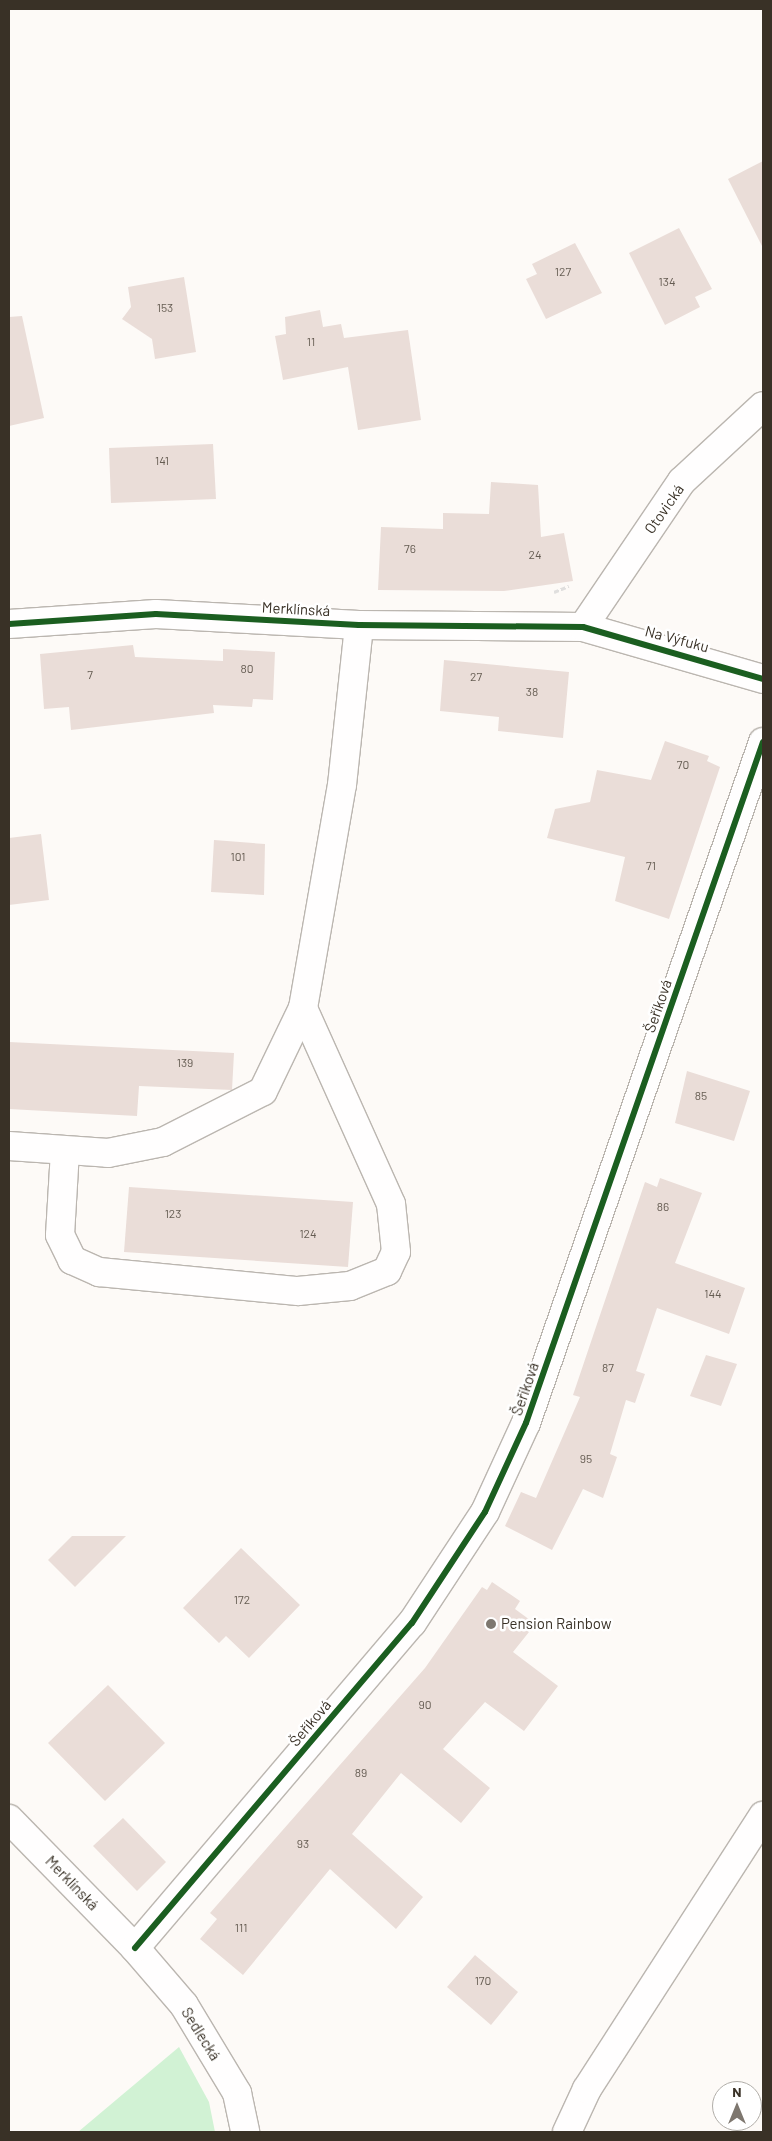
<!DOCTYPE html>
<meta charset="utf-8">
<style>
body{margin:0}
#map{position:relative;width:772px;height:2141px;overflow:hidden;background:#fdfaf7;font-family:Barlow,sans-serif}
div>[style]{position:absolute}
.green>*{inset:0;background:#d1f2d4}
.building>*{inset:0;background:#eaddd8}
.path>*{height:3px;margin-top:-1.5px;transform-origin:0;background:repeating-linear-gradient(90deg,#e0dfde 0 5px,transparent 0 7.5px)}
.roads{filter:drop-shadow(1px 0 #bbb6b0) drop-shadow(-1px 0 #bbb6b0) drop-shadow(0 1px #bbb6b0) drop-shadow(0 -1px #bbb6b0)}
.minor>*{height:28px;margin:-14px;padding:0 14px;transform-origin:14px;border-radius:14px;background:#fffefe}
.cycleway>*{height:6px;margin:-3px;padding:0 3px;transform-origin:3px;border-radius:3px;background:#1b5e20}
.dots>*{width:14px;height:14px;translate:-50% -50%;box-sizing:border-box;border:2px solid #fff;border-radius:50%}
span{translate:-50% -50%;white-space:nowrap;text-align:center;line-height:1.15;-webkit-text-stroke:5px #fff;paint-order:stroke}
.number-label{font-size:12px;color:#655c52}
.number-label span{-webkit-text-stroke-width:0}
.street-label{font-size:15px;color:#393126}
.poi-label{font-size:15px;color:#393126}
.left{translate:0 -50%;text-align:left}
.frame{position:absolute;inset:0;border:10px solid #393126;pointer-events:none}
.north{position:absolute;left:712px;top:2081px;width:50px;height:50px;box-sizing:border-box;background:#fff;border:1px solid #b0ada8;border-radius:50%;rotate:0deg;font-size:14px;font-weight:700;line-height:20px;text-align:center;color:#393126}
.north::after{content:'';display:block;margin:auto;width:18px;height:22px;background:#7e776f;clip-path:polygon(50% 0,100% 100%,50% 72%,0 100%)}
</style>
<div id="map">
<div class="green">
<div style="clip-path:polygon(179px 2047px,209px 2102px,215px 2132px,78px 2132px)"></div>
</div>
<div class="building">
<div style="clip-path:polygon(763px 161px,763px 248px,728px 179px)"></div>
<div style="clip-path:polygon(679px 228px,712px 289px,695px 297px,700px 307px,665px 325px,629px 253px)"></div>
<div style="clip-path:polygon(575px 243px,602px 293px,546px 319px,526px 279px,537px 274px,532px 264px)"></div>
<div style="clip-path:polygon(184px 277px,196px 352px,155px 359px,152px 339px,122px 319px,131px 307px,128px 287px)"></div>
<div style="clip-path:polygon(320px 310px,323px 327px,341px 324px,344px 338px,408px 330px,421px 420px,358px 430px,348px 367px,283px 380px,275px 336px,286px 334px,285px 317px)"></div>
<div style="clip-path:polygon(22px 316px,44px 418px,9px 426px,9px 317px)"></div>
<div style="clip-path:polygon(213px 444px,216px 499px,111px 503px,109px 448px)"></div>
<div style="clip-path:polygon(491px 482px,538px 485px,541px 537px,564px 533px,573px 581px,504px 591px,378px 590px,381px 527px,443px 529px,443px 513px,489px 514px)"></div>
<div style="clip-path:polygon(133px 645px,135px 657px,223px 661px,223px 649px,275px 652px,273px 700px,253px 699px,252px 707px,213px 705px,214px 713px,71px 730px,69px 707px,44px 709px,40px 654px)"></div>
<div style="clip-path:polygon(444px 660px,569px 672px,563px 738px,498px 731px,499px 717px,440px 711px)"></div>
<div style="clip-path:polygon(665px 741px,709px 756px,707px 761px,720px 767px,669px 919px,615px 901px,625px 857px,547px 838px,555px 809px,590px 802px,597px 770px,651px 780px)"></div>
<div style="clip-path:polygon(41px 834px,49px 900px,9px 905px,9px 838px)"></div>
<div style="clip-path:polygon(214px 840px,265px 844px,264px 895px,211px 892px)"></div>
<div style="clip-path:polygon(9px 1042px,234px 1053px,232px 1090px,139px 1086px,137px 1116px,9px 1109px)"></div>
<div style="clip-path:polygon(687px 1071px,750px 1091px,734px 1141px,675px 1123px)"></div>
<div style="clip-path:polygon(660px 1178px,702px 1193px,675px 1263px,745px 1288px,729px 1334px,657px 1308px,636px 1371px,645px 1374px,635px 1403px,626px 1400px,610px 1454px,617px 1457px,603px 1498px,583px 1489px,552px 1550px,505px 1526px,521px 1492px,536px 1498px,580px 1397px,573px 1395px,645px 1182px,657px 1187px)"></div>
<div style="clip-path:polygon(129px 1187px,353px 1202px,348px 1267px,124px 1252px)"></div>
<div style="clip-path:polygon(706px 1355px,737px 1364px,721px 1406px,690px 1396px)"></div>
<div style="clip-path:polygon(72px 1536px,126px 1536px,75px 1587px,48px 1560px)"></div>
<div style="clip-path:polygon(241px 1548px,300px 1605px,249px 1658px,226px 1636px,219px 1643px,183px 1608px)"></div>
<div style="clip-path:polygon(492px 1582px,520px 1601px,515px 1609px,530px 1620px,524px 1628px,529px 1632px,513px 1652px,558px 1686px,524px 1731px,485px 1702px,443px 1749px,490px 1788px,461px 1823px,401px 1773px,352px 1834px,423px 1897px,396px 1929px,330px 1869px,243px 1975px,200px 1939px,217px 1919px,210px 1913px,425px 1668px,482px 1587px,487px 1590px)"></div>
<div style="clip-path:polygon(108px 1685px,165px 1743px,105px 1801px,48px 1743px)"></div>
<div style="clip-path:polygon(123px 1818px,166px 1862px,137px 1891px,93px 1846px)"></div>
<div style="clip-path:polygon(475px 1955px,518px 1992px,491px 2025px,447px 1987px)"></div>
</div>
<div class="path">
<div style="left:554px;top:592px;width:16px;rotate:-22deg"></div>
</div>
<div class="roads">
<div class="minor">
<div style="left:9px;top:624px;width:147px;rotate:-3.9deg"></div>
<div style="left:156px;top:614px;width:203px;rotate:3.1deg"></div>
<div style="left:359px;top:625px;width:224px;rotate:0.5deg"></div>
<div style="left:583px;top:627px;width:187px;rotate:16.1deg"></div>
<div style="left:583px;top:627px;width:176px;rotate:-55.9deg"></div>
<div style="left:682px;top:481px;width:110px;rotate:-42.8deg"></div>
<div style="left:9px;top:1146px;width:99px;rotate:4deg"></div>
<div style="left:108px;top:1153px;width:56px;rotate:-11.3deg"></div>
<div style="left:163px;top:1142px;width:112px;rotate:-27deg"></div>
<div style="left:263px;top:1091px;width:92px;rotate:-64.3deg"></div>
<div style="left:303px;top:1008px;width:226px;rotate:-80.1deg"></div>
<div style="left:342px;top:785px;width:161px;rotate:-83.9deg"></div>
<div style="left:65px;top:1151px;width:84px;rotate:93.4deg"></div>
<div style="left:60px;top:1235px;width:28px;rotate:64deg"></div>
<div style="left:72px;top:1260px;width:30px;rotate:24deg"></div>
<div style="left:99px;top:1272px;width:200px;rotate:5.5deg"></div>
<div style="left:298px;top:1291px;width:52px;rotate:-5.5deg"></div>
<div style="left:350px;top:1286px;width:40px;rotate:-22deg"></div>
<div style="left:387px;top:1271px;width:21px;rotate:-65deg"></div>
<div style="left:396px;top:1252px;width:48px;rotate:-95.9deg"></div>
<div style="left:391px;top:1204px;width:215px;rotate:-114.2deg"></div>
<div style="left:9px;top:1819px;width:180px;rotate:45.7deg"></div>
<div style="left:135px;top:1948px;width:75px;rotate:49.3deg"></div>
<div style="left:184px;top:2005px;width:103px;rotate:58.9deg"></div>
<div style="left:237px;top:2093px;width:40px;rotate:78deg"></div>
<div style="left:135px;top:1948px;width:427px;rotate:-49.6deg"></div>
<div style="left:412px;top:1623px;width:133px;rotate:-56.7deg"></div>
<div style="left:485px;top:1512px;width:98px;rotate:-65.3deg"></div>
<div style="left:526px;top:1423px;width:721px;rotate:-70.81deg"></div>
<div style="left:567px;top:2132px;width:47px;rotate:-65.1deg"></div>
<div style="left:587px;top:2089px;width:325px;rotate:-57.2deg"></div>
</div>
</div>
<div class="cycleway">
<div style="left:9px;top:624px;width:147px;rotate:-3.9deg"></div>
<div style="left:156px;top:614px;width:203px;rotate:3.1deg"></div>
<div style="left:359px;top:625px;width:224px;rotate:0.5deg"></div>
<div style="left:583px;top:627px;width:187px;rotate:16.1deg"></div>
<div style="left:135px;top:1948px;width:427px;rotate:-49.6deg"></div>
<div style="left:412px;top:1623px;width:133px;rotate:-56.7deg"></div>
<div style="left:485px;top:1512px;width:98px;rotate:-65.3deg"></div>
<div style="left:526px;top:1423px;width:721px;rotate:-70.81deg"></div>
</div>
<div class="dots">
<div style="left:491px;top:1624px;background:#7e776f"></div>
</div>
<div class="number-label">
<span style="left:563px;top:272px">127</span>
<span style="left:667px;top:282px">134</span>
<span style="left:165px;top:308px">153</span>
<span style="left:311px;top:342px">11</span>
<span style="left:162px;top:461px">141</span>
<span style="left:410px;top:549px">76</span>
<span style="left:535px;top:555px">24</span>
<span style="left:247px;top:669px">80</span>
<span style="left:90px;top:675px">7</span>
<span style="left:476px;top:677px">27</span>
<span style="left:532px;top:692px">38</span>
<span style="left:683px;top:765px">70</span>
<span style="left:238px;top:857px">101</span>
<span style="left:651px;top:866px">71</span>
<span style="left:185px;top:1063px">139</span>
<span style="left:701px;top:1096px">85</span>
<span style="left:663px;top:1207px">86</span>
<span style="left:173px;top:1214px">123</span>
<span style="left:308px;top:1234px">124</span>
<span style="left:713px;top:1294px">144</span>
<span style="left:608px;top:1368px">87</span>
<span style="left:586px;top:1459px">95</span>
<span style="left:242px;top:1600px">172</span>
<span style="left:425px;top:1705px">90</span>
<span style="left:361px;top:1773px">89</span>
<span style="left:303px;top:1844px">93</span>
<span style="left:241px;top:1928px">111</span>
<span style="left:483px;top:1981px">170</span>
</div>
<div class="street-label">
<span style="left:664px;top:509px;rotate:-55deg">Otovická</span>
<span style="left:296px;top:609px;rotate:3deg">Merklínská</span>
<span style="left:677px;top:639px;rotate:15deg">Na Výfuku</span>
<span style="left:658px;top:1006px;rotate:-71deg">Šeříková</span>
<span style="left:525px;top:1389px;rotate:-71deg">Šeříková</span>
<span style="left:310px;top:1723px;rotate:-50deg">Šeříková</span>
<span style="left:72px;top:1883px;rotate:46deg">Merklínská</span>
<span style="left:201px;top:2034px;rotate:58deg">Sedlecká</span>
</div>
<div class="poi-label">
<span class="left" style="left:501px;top:1624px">Pension Rainbow</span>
</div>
<div class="frame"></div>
<div class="north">N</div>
</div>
